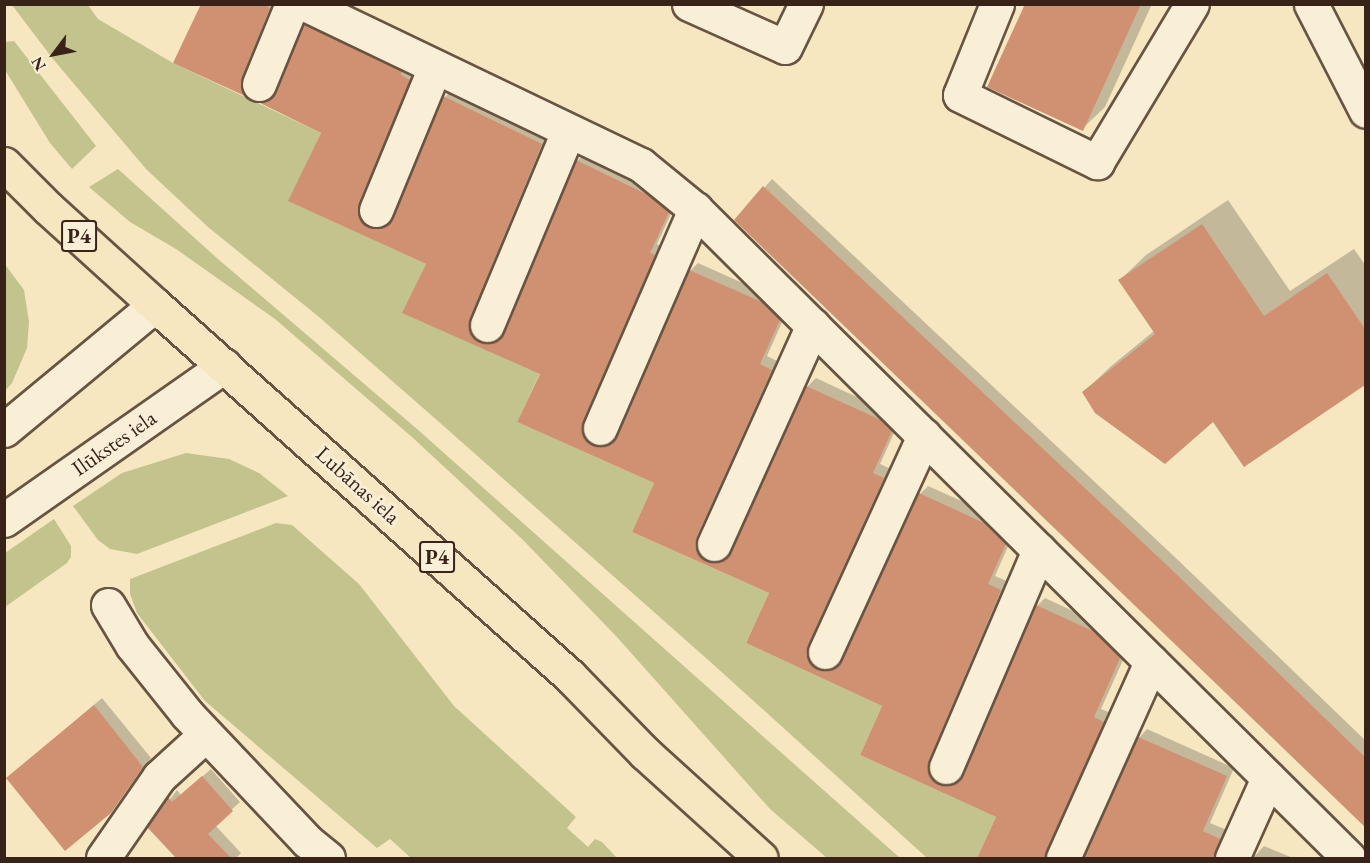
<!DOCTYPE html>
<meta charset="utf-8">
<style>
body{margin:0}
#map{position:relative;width:1370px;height:863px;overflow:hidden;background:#f6e7c1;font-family:"EB Garamond",serif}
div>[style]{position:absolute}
.green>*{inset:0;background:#c3c38e}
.shadow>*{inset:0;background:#0003}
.building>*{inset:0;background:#d09072}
.roads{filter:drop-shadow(2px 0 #685442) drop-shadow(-2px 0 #685442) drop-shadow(0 2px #685442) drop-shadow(0 -2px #685442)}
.minor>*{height:33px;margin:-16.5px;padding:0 16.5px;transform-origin:16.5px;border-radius:16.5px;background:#f9efd7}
.major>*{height:33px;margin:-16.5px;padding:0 16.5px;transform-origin:16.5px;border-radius:16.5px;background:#f6e7c1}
span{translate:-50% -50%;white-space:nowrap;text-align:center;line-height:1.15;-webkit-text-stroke:6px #f9efd7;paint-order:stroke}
.shield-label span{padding:2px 4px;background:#f9efd7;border:2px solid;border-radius:4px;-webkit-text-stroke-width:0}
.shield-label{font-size:21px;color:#392318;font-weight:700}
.street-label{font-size:22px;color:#392318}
.frame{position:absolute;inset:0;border:6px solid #392318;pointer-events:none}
.north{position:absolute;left:24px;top:24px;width:60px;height:60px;-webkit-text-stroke:4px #f9efd7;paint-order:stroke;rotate:238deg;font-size:16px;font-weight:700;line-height:24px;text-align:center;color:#392318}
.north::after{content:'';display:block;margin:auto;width:21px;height:27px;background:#392318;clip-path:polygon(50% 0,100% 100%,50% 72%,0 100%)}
</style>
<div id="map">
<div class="green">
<div style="clip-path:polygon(12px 5px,88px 5px,98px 19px,173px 63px,321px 133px,289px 201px,426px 264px,403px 313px,540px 373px,517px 422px,654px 483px,632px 532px,769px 593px,746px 643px,882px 706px,860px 755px,996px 817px,977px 858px,927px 858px,715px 666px,439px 422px,319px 317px,208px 227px,146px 169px,53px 59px)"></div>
<div style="clip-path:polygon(14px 41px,96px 146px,72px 169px,50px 143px,5px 70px,5px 42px)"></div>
<div style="clip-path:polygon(118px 169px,218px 259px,417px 429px,900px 858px,827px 858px,770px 809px,616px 636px,522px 539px,413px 438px,275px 319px,176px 249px,130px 222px,89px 187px)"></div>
<div style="clip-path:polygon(4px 263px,24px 290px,29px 322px,27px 348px,12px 383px,5px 391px)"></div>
<div style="clip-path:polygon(186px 453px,229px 459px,259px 473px,288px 496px,137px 554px,110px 549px,98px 540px,73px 506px,122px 473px)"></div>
<div style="clip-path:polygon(54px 519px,71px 546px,71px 557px,67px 563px,5px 607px,5px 553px)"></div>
<div style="clip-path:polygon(276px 523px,292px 525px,359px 584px,454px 706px,576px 817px,567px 828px,588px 847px,595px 839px,602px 842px,617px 858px,411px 858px,390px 839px,377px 848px,205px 701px,137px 613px,130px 594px,130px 579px)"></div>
</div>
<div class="shadow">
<div style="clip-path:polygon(202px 4px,275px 4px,252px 86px,244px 94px,175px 63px)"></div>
<div style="clip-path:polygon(1026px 4px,1152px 4px,1105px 107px,1082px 129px)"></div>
<div style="clip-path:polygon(313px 17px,417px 71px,377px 219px,388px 221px,394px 218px,445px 97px,453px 89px,549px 136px,488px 334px,499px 336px,506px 333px,577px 161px,585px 153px,676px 203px,657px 244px,662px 247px,601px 437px,612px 439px,619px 436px,690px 271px,698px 263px,772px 296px,787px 311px,767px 356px,779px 362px,714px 553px,726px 555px,733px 552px,807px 387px,816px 378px,889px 412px,899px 422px,880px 464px,891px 469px,837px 663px,844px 660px,920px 494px,928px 486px,993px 515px,1013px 535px,995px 576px,1009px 582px,947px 776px,958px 778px,965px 775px,1037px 606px,1045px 598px,1103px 625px,1128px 649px,1101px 709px,1111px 713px,1055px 858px,979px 858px,998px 817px,862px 754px,884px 705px,748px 642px,771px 593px,634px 532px,656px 482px,519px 421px,542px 373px,404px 312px,428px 263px,290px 200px,323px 132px,260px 102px,268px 94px,278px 92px,305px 25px)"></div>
<div style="clip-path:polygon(772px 179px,1179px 561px,1366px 741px,1366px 825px,736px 220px)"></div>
<div style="clip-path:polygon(1228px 200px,1290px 291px,1354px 249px,1366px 266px,1366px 383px,1244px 465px,1214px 419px,1084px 392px,1110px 367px,1154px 331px,1120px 280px,1146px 255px)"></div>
<div style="clip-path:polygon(102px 698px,151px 758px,110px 812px,8px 778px)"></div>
<div style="clip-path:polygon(1147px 729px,1234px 768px,1210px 823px,1227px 830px,1224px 858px,1085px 858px,1139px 738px)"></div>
<div style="clip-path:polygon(211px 769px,240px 802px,215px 825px,241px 853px,236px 858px,178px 858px,149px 827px,177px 790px,181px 795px)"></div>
<div style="clip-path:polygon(1264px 846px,1293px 858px,1253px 858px)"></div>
</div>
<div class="building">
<div style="clip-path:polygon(201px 4px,263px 4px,270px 8px,242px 77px,241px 87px,245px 96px,173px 63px)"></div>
<div style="clip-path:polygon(1025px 4px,1141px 4px,1083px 131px,987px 87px)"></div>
<div style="clip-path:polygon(304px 24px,402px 71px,401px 75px,410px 80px,359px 203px,358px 213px,361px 221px,368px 227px,379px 228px,388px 224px,393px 218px,443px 96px,542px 144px,470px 318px,469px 328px,472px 337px,479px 342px,490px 343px,499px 339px,504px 332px,576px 160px,648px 195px,669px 212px,650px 253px,655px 255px,583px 421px,582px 431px,585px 440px,592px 445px,603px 446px,612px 443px,617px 435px,689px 270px,764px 303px,780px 320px,760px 364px,772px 370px,697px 536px,695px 546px,699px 555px,706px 561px,716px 563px,725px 559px,731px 552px,806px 386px,881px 420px,892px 431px,873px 473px,884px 478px,808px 645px,806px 654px,809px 662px,817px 669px,827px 671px,836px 667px,842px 660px,919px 493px,984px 523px,1006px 544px,988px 584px,1001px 590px,929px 760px,928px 770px,931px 779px,938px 784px,949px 785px,958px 782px,963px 774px,1036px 605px,1095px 632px,1120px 658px,1094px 717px,1104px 722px,1044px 858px,977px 858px,996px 817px,860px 755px,882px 706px,746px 643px,769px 593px,632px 532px,654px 483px,517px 422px,540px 374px,402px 313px,426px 264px,288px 201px,321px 133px,258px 102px,270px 99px,276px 92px)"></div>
<div style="clip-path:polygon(763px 186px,1171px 569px,1365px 757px,1365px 827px,734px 220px)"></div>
<div style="clip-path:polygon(1202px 224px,1264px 316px,1327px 273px,1365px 329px,1365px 385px,1244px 467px,1213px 422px,1165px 464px,1095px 413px,1082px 392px,1155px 334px,1118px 280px)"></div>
<div style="clip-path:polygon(94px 705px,143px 767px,111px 813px,65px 851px,6px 778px)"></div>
<div style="clip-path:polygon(1138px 737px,1227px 776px,1203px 831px,1220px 839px,1214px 858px,1083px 858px)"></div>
<div style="clip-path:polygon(202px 776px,233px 811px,208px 834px,231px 858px,176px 858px,147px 827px,168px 797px,172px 802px)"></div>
</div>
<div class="roads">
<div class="minor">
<div style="left:305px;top:4px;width:373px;rotate:25.6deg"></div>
<div style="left:641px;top:165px;width:70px;rotate:39.2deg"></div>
<div style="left:695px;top:209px;width:921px;rotate:44.78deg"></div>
<div style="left:689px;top:4px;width:105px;rotate:24.1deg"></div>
<div style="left:785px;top:47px;width:48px;rotate:-64deg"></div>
<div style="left:997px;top:4px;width:98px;rotate:112.1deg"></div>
<div style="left:960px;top:95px;width:153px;rotate:26.1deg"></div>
<div style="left:1097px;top:162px;width:184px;rotate:-59deg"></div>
<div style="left:1311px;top:4px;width:120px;rotate:62.8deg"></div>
<div style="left:259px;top:84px;width:87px;rotate:-67.6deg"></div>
<div style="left:376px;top:210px;width:155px;rotate:-67.6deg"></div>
<div style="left:487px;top:325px;width:210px;rotate:-67.3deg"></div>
<div style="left:600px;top:428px;width:239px;rotate:-66.5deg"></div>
<div style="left:4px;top:430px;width:196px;rotate:-39.6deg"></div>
<div style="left:4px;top:520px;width:269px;rotate:-35deg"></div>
<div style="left:714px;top:544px;width:240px;rotate:-65.7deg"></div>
<div style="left:108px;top:605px;width:47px;rotate:59deg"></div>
<div style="left:132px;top:645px;width:88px;rotate:51.4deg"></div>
<div style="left:187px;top:714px;width:175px;rotate:46.6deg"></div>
<div style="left:307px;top:841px;width:27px;rotate:39deg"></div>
<div style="left:825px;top:652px;width:238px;rotate:-65.4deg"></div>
<div style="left:946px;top:767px;width:236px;rotate:-66.8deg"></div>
<div style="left:103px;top:858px;width:98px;rotate:-55.3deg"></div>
<div style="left:159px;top:777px;width:62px;rotate:-42.4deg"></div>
<div style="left:1063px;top:858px;width:215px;rotate:-65.8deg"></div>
<div style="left:1232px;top:858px;width:88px;rotate:-65.8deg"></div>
</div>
<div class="major">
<div style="left:4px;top:164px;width:62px;rotate:45deg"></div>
<div style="left:48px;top:208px;width:144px;rotate:42.2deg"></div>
<div style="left:155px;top:305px;width:557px;rotate:41.8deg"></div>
<div style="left:570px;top:676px;width:107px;rotate:45.8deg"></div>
<div style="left:645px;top:753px;width:156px;rotate:42.2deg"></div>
</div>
</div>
<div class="shield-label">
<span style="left:79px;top:236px">P4</span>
<span style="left:437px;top:557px">P4</span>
</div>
<div class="street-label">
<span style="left:114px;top:443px;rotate:-35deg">Ilūkstes iela</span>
<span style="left:358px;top:485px;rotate:42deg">Lubānas iela</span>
</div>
<div class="frame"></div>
<div class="north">N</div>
</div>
